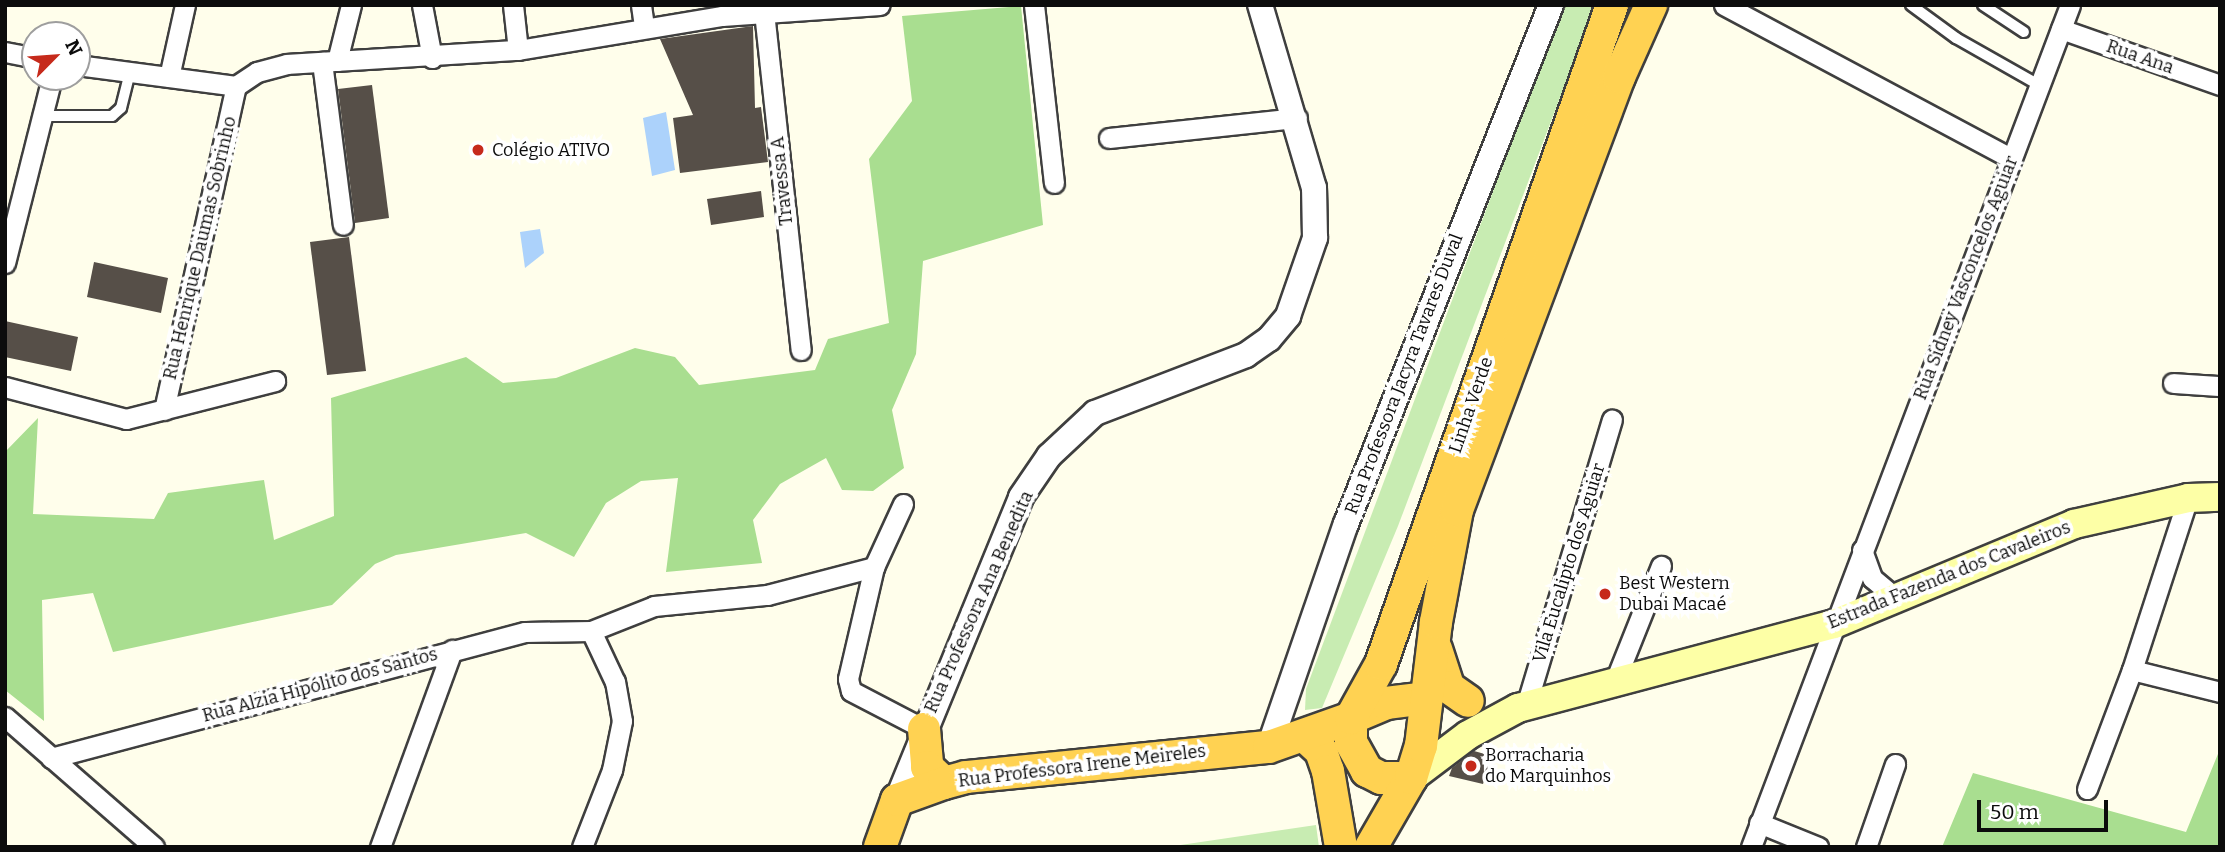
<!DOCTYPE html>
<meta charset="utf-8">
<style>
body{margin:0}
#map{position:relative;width:2225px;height:852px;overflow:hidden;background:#fffeeb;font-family:Bitter,serif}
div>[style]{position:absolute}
.green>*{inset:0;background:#c8ecb2}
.forest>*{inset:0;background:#a9de90}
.water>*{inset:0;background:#acd2fb}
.building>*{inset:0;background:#564f48}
.roads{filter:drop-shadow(2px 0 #3f3f3f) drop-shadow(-2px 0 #3f3f3f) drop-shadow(0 2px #3f3f3f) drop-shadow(0 -2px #3f3f3f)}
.service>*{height:10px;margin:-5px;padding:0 5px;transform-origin:5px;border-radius:5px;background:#fff}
.minor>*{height:19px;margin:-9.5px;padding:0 9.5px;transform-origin:9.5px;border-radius:9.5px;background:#fff}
.tertiary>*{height:24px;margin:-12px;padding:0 12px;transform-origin:12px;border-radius:12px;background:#fff}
.secondary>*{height:28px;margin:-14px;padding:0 14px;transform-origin:14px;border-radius:14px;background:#fdffa6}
.trunk>*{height:32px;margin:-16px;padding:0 16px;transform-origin:16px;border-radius:16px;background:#ffd252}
.dots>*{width:19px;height:19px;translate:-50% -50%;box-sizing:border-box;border:4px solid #fff;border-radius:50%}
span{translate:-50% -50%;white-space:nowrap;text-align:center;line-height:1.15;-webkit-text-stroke:7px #fff;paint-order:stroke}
.street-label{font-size:18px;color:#0c0c0c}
.poi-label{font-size:18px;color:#0c0c0c}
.left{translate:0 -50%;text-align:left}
.frame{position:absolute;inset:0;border:7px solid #0c0c0c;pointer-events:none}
.north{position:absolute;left:21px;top:21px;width:70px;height:70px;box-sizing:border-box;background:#fff;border:2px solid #9e9e9e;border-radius:50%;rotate:65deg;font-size:19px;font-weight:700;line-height:28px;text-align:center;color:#0c0c0c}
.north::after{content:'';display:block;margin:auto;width:24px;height:32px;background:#c62a1b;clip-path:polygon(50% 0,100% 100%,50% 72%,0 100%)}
.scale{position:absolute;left:1977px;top:800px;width:131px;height:32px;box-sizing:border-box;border:4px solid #0c0c0c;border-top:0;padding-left:9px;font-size:21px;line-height:24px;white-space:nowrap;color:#0c0c0c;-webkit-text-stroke:5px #fff;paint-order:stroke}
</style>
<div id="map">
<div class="green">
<div style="clip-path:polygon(1563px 5px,1595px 5px,1398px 526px,1322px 708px,1305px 710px,1306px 689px)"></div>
<div style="clip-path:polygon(1316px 825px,1319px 847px,1167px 847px)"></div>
</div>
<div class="forest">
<div style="clip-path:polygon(1021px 6px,1043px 225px,923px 261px,916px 354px,892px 410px,904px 468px,873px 491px,842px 490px,826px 458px,780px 484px,753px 520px,762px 563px,666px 572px,678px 478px,641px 481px,606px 503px,574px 557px,526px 533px,396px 555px,375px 564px,332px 605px,113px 652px,93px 593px,42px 600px,44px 721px,5px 690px,5px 452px,38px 418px,33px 514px,154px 519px,168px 493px,264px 480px,274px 540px,334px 516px,331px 398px,466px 357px,503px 383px,556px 378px,635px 348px,675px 357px,699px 385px,815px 370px,828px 339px,889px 323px,869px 159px,912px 101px,902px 16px)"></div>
<div style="clip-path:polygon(2220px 749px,2220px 847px,1942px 847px,1973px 773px,2186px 832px)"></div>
</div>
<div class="water">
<div style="clip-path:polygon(666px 112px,675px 170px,652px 176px,643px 118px)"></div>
<div style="clip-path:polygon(540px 229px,544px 253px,525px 268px,520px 232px)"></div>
</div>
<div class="building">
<div style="clip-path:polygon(753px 26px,755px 108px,761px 107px,768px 162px,680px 173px,673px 118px,693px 115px,660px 39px)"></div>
<div style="clip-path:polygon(372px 85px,389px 218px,355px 223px,338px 89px)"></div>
<div style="clip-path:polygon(761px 191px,764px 217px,711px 225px,707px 199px)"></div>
<div style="clip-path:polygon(349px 237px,366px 371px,327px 375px,310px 242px)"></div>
<div style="clip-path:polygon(94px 262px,168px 278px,161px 313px,87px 297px)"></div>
<div style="clip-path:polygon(5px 321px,78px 337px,71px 371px,5px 357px)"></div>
<div style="clip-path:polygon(1474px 751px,1492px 756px,1483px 784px,1449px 776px,1452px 768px)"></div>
</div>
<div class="roads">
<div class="service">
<div style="left:1911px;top:5px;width:56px;rotate:36.3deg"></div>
<div style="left:1956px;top:38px;width:95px;rotate:29.5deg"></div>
<div style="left:1983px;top:5px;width:49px;rotate:33.4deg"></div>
<div style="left:42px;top:116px;width:70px"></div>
<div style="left:112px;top:116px;width:12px;rotate:-42deg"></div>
<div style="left:121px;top:108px;width:37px;rotate:-76deg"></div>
</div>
<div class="minor">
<div style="left:422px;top:5px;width:54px;rotate:79.3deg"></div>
<div style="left:513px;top:5px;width:45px;rotate:83.7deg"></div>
<div style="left:641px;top:5px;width:22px;rotate:82deg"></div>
<div style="left:1034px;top:5px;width:179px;rotate:83.6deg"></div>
<div style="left:1724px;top:5px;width:325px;rotate:28.1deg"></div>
<div style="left:764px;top:12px;width:340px;rotate:83.8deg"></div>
<div style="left:2061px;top:29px;width:169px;rotate:19.4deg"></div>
<div style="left:5px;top:52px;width:31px;rotate:11deg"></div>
<div style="left:337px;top:61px;width:58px;rotate:-76deg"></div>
<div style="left:322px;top:62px;width:164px;rotate:82.7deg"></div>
<div style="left:77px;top:65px;width:160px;rotate:7.5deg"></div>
<div style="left:236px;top:86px;width:25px;rotate:-34deg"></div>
<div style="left:257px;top:72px;width:31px;rotate:-15deg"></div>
<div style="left:287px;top:64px;width:231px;rotate:-3.5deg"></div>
<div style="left:518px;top:50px;width:207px;rotate:-9.5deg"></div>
<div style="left:722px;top:16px;width:158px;rotate:-4deg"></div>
<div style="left:169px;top:77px;width:74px;rotate:-77.5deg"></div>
<div style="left:1109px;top:138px;width:189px;rotate:-6.1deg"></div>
<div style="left:5px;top:263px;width:192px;rotate:-75.8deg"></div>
<div style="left:2173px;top:383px;width:47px;rotate:3.7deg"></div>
<div style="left:5px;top:387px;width:125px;rotate:14.8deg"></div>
<div style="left:126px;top:419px;width:154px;rotate:-14.3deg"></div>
<div style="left:164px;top:410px;width:332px;rotate:-77.5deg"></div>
<div style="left:903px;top:504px;width:69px;rotate:114.7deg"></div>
<div style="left:874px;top:567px;width:115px;rotate:103.1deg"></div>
<div style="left:848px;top:679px;width:12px;rotate:76deg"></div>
<div style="left:851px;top:691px;width:82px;rotate:27.5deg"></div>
<div style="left:1862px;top:550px;width:30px;rotate:70deg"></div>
<div style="left:1872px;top:578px;width:33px;rotate:40deg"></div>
<div style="left:2132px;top:670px;width:91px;rotate:14deg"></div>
<div style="left:1615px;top:681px;width:124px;rotate:-68.2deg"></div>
<div style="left:1526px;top:706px;width:299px;rotate:-73.3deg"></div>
<div style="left:5px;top:717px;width:198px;rotate:41.1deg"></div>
<div style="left:51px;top:758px;width:490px;rotate:-14.9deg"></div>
<div style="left:525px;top:632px;width:66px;rotate:-0.9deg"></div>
<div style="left:591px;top:631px;width:68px;rotate:-21.6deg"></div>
<div style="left:654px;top:606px;width:114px;rotate:-5.6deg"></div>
<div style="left:767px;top:595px;width:111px;rotate:-14.7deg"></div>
<div style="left:2087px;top:789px;width:127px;rotate:-69.3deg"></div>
<div style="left:2132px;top:670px;width:181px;rotate:-72deg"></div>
<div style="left:1759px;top:823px;width:64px;rotate:22.1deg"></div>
<div style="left:380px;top:847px;width:210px;rotate:-69.9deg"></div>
<div style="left:582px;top:847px;width:83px;rotate:-68.7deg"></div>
<div style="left:612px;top:770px;width:50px;rotate:-78.5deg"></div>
<div style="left:622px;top:721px;width:40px;rotate:-100deg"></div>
<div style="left:615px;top:682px;width:56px;rotate:-115.2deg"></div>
<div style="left:1751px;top:847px;width:900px;rotate:-69.25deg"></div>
<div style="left:1866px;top:847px;width:88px;rotate:-70.7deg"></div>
</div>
<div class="tertiary">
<div style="left:1269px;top:747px;width:236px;rotate:-71deg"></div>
<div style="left:1346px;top:524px;width:558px;rotate:-68.45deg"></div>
<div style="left:897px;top:800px;width:327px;rotate:-67.7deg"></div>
<div style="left:1021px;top:497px;width:50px;rotate:-55.7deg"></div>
<div style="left:1049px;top:456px;width:63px;rotate:-43.1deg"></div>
<div style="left:1095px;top:413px;width:162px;rotate:-21deg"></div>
<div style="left:1246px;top:355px;width:28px;rotate:-35deg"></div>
<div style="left:1269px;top:339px;width:30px;rotate:-50deg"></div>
<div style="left:1288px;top:316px;width:83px;rotate:-70.9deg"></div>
<div style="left:1315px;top:238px;width:50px;rotate:-91.1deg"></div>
<div style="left:1314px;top:188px;width:191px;rotate:-106.4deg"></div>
</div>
<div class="secondary">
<div style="left:1411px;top:778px;width:71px;rotate:-37deg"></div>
<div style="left:1468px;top:735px;width:57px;rotate:-28.4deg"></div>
<div style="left:1518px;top:708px;width:327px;rotate:-14.9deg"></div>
<div style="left:1834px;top:624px;width:260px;rotate:-22.6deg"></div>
<div style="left:2074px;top:524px;width:117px;rotate:-12.8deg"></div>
<div style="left:2188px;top:498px;width:32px;rotate:-2deg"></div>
</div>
<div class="trunk">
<div style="left:1436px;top:649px;width:40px;rotate:72deg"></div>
<div style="left:1448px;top:687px;width:24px;rotate:35deg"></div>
<div style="left:924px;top:729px;width:38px;rotate:85deg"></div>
<div style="left:927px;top:767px;width:23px;rotate:43deg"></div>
<div style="left:1306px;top:737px;width:21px;rotate:43deg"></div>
<div style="left:1321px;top:751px;width:21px;rotate:71deg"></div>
<div style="left:1328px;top:771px;width:77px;rotate:80.3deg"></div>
<div style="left:1411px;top:778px;width:30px;rotate:180deg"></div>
<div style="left:1381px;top:778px;width:16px;rotate:-153deg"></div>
<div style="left:1367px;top:771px;width:33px;rotate:-119deg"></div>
<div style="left:1351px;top:742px;width:24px;rotate:-90deg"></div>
<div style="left:1351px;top:718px;width:38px;rotate:-23deg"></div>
<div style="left:1386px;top:703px;width:40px;rotate:-7.1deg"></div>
<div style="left:880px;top:847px;width:50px;rotate:-70.1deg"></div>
<div style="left:897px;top:800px;width:50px;rotate:-19.9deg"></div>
<div style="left:944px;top:783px;width:23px;rotate:-15deg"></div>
<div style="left:966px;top:777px;width:304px;rotate:-5.7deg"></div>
<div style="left:1269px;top:747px;width:87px;rotate:-19.5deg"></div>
<div style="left:1351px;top:718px;width:62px;rotate:-60.9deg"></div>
<div style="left:1381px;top:664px;width:698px;rotate:-70.68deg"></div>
<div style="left:1371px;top:847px;width:80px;rotate:-59.9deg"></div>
<div style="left:1411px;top:778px;width:34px;rotate:-73deg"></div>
<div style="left:1421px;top:746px;width:125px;rotate:-83.1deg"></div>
<div style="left:1436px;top:622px;width:114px;rotate:-79.4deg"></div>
<div style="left:1457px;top:510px;width:462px;rotate:-69.5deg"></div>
<div style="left:1619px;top:77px;width:79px;rotate:-66deg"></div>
</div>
</div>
<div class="dots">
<div style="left:478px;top:150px;background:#c62a1b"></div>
<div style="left:1605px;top:594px;background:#c62a1b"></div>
<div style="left:1471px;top:766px;background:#c62a1b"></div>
</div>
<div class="street-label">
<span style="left:2140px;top:57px;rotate:19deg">Rua Ana</span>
<span style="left:782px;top:181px;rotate:-96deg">Travessa A</span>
<span style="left:200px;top:248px;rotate:-77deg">Rua Henrique Daumas Sobrinho</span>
<span style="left:1966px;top:278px;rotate:-69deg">Rua Sidney Vasconcelos Aguiar</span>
<span style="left:1404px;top:374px;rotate:-69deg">Rua Professora Jacyra Tavares Duval</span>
<span style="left:1471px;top:405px;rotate:-71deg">Linha Verde</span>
<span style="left:1569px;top:563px;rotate:-73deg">Vila Eucalipto dos Aguiar</span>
<span style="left:1949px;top:575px;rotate:-22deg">Estrada Fazenda dos Cavaleiros</span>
<span style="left:979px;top:602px;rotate:-66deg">Rua Professora Ana Benedita</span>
<span style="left:320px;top:685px;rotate:-15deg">Rua Alzia Hipólito dos Santos</span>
<span style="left:1082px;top:766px;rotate:-7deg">Rua Professora Irene Meireles</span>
</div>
<div class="poi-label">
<span class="left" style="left:492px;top:150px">Colégio ATIVO</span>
<span class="left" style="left:1619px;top:594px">Best Western<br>Dubai Macaé</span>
<span class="left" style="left:1485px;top:766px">Borracharia<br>do Marquinhos</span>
</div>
<div class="frame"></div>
<div class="north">N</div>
<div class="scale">50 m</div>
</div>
